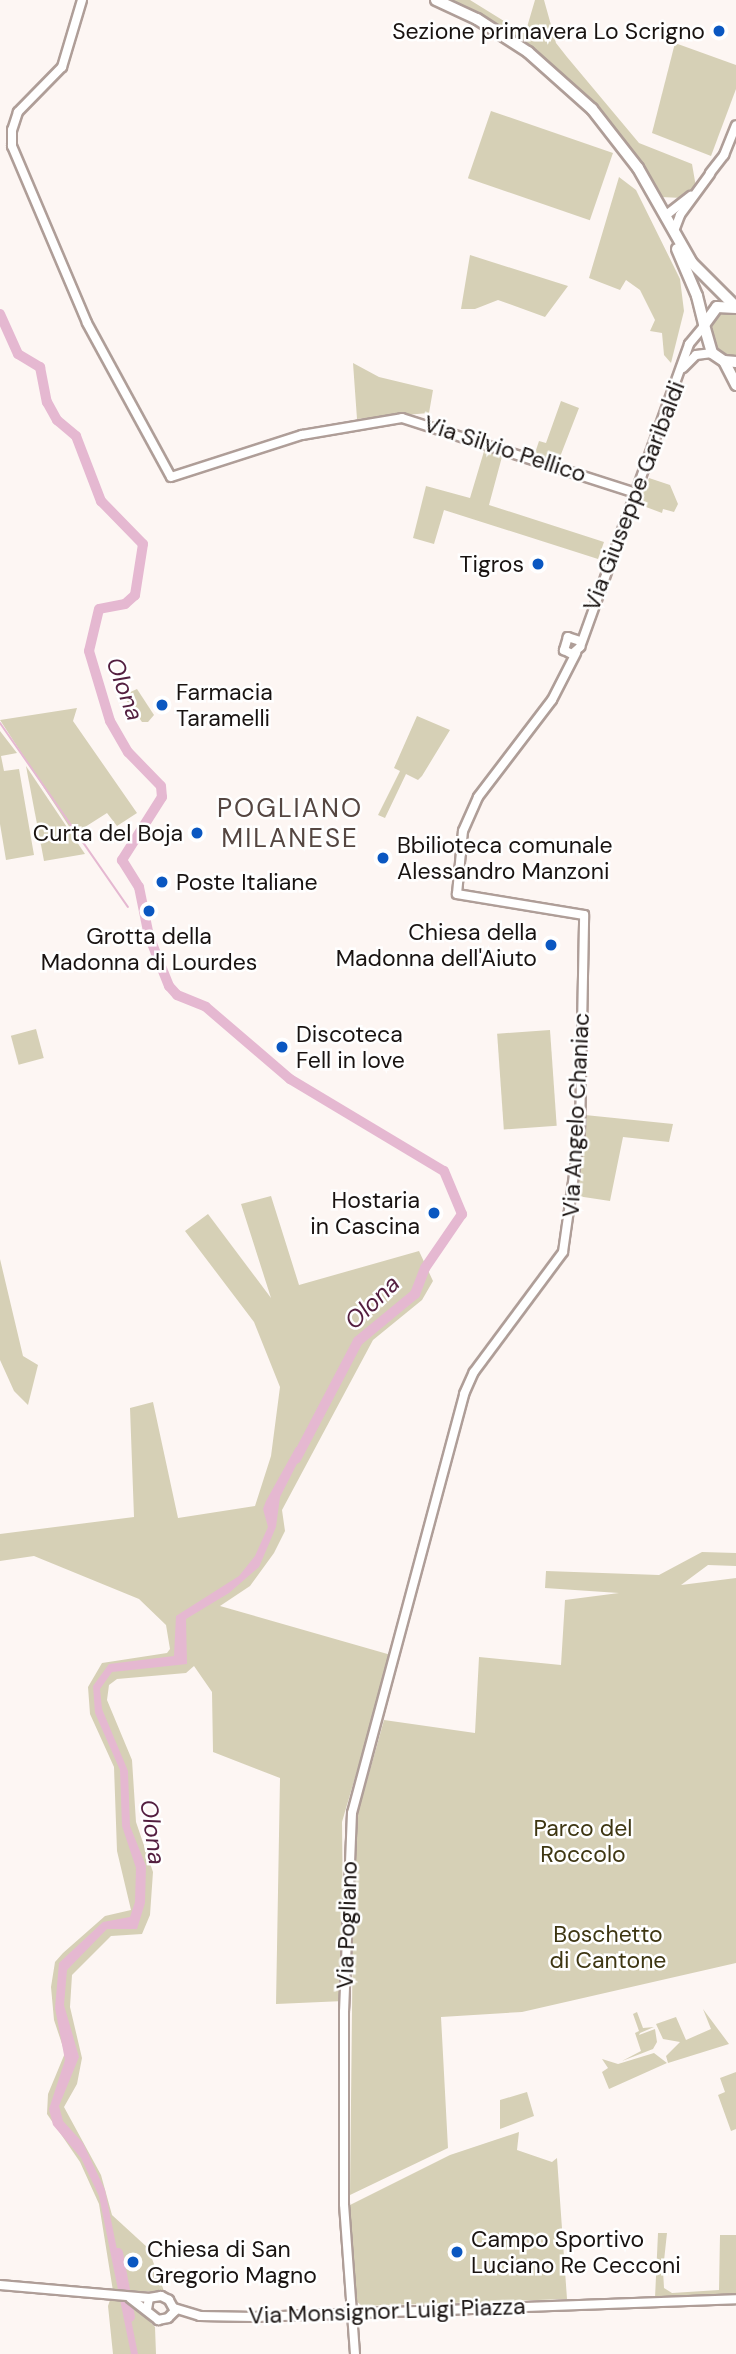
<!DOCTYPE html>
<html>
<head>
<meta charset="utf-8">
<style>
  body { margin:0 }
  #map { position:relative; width:736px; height:2354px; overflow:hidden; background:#fdf6f3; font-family:"DM Sans",sans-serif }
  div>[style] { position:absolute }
  .green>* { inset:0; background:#d6d0b6; transform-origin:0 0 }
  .water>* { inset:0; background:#e5b8d1 }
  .stream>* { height:2px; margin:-1px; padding:0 1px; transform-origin:1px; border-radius:1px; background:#e5b8d1 }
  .river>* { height:10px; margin:-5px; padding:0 5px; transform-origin:5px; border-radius:5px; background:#e5b8d1 }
  .roads { filter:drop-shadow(2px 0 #af9e98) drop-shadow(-2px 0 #af9e98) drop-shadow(0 2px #af9e98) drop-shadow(0 -2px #af9e98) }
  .minor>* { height:8px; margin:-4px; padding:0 4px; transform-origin:4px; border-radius:4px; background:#fff }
  .major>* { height:10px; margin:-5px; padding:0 5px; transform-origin:5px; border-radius:5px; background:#fff }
  .dots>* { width:19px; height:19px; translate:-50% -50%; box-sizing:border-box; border:4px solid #fff; border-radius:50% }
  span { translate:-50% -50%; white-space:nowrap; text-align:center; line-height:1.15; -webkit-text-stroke:5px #fff; paint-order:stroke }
  .poi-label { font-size:23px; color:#191311 }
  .right { translate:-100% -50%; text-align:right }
  .left { translate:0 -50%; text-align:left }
  .street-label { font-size:23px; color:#191311 }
  .park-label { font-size:23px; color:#3e3612 }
  .water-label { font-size:24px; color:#531e3f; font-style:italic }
  .quarter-label { font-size:26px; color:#554641; letter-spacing:2px }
</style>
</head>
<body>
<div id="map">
  <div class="green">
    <div style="clip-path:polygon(448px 0,470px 0,525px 34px,535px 0,544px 0,556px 43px,567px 57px,639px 143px,692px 164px,696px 187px,682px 198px,661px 197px,622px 138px,563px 75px)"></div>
    <div style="clip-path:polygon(675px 43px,736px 65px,736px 89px,711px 156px,652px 133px)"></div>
    <div style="left:491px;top:111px;width:129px;height:71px;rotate:19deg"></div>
    <div style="clip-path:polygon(619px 177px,636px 190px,680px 279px,684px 311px,671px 363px,664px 355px,662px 333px,650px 331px,655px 320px,640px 290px,626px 280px,620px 290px,589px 278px)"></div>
    <div style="clip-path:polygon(470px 255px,568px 286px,545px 317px,498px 300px,475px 309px,461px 309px)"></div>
    <div style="clip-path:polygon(717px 312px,736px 312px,736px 359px,717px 352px,708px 329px)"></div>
    <div style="clip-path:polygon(353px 363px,379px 377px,433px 390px,429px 413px,357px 419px)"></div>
    <div style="clip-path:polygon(561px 401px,579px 408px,558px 462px,535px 453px,539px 441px,546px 443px)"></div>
    <div style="clip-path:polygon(485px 448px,503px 453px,489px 505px,604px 542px,598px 559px,444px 510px,434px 544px,413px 538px,426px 486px,470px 498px)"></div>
    <div style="clip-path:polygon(649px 478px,670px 485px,678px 504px,674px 512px,663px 509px,662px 513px,638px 504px)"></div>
    <div style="clip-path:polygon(137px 689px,154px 715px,148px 722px,142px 722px,126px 700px,126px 694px)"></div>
    <div style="clip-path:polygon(77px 708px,73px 721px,137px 813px,117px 826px,107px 813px,74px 834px,0 720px)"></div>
    <div style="clip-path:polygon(417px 716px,450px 730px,422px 776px,418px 780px,406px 774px,385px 818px,378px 815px,400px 771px,394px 768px)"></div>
    <div style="clip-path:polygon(0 731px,17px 753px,1px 756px,4px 771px,19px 769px,34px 855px,6px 860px,0 824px)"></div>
    <div style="clip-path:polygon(26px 766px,85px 854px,44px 861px)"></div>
    <div style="left:36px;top:1029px;width:30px;height:26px;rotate:75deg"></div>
    <div style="left:550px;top:1030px;width:96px;height:53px;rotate:86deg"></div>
    <div style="clip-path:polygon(585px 1115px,673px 1124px,669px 1142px,623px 1137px,610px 1201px,577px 1196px)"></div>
    <div style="clip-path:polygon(271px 1196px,299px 1285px,419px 1251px,433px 1281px,422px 1300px,373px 1340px,282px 1510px,285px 1531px,274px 1553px,250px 1586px,220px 1606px,391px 1655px,342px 1822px,344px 2001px,276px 2004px,280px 1778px,213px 1752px,212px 1692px,194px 1666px,186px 1673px,117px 1679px,109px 1685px,107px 1700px,132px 1760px,136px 1822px,153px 1872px,150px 1915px,142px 1934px,111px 1936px,72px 1975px,70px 2007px,82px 2058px,77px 2084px,64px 2107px,101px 2175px,112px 2215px,148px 2248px,164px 2291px,128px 2292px,133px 2304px,155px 2327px,156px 2354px,113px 2354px,108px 2306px,113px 2291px,99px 2204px,80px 2162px,47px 2114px,48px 2094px,65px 2053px,54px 2020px,51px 1987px,55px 1962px,63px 1953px,105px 1916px,131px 1910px,117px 1851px,114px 1767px,90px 1714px,88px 1687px,102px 1663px,167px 1653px,170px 1649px,166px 1625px,139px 1599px,34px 1556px,0 1561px,0 1534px,134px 1517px,130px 1408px,153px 1402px,178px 1518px,255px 1506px,271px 1456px,280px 1387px,254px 1322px,185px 1231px,208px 1214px,271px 1298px,241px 1204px)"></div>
    <div style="clip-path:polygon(0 1259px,23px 1356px,38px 1365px,28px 1405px,14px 1391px,0 1360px)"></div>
    <div style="clip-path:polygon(702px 1552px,736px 1553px,736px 1566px,708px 1565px,681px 1585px,736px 1578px,736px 1963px,522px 2012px,441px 2017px,448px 2148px,350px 2195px,354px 1827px,384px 1720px,475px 1733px,479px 1657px,561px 1665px,565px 1600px,619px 1593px,545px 1588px,546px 1571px,659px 1575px)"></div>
    <div style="clip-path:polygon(703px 2009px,729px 2044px,668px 2063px,666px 2056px,680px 2042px,663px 2039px,656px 2024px,676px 2017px,686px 2040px,711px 2029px)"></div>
    <div style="clip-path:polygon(637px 2012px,643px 2028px,654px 2027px,640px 2033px,639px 2035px,655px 2029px,657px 2042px,653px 2049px,622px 2061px,641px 2051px,635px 2033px,639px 2031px,633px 2014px)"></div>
    <div style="clip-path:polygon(654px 2053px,667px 2063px,609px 2089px,602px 2072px,608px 2068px,602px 2059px,618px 2064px)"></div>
    <div style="clip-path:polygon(736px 2072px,736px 2129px,731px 2131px,718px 2095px,725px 2092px,720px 2078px)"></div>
    <div style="clip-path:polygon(527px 2092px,534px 2116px,500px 2129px,500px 2100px)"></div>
    <div style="clip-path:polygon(519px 2132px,517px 2150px,552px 2162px,557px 2158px,567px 2299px,362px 2306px,355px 2300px,348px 2206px,450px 2155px)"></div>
    <div style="clip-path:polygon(658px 2233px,667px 2233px,663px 2270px,664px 2288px,672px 2293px,719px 2290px,720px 2235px,736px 2235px,736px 2294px,655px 2298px)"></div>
  </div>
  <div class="water">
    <div style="clip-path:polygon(296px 1447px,305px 1448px,280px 1497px,276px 1527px,259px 1567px,229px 1593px,186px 1619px,187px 1664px,112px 1672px,100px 1689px,102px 1709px,128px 1771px,130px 1826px,146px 1866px,145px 1903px,137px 1929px,107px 1929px,67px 1970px,64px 2005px,79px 2057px,59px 2106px,63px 2121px,83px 2143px,105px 2190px,138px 2354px,131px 2354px,99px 2196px,81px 2158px,53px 2125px,49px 2109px,65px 2060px,55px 2008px,59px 1963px,103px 1922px,130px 1917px,135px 1902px,136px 1868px,122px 1826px,120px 1770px,95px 1713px,93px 1686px,109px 1664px,174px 1656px,176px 1616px,239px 1576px,255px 1556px,268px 1527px,263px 1509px,266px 1501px)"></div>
  </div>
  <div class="stream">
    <div style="left:0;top:723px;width:224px;rotate:55.2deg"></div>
  </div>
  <div class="river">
    <div style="left:0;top:314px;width:44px;rotate:65.8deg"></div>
    <div style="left:18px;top:354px;width:26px;rotate:31deg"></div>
    <div style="left:40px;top:367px;width:36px;rotate:79deg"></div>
    <div style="left:47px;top:402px;width:21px;rotate:61deg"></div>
    <div style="left:57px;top:420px;width:25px;rotate:40deg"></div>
    <div style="left:76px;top:436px;width:70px;rotate:69deg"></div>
    <div style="left:101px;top:501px;width:60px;rotate:45.7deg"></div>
    <div style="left:143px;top:544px;width:52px;rotate:98.9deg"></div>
    <div style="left:135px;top:595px;width:13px;rotate:138deg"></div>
    <div style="left:125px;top:604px;width:26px;rotate:169deg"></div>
    <div style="left:99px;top:609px;width:43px;rotate:103.4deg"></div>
    <div style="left:89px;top:651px;width:73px;rotate:73.3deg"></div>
    <div style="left:110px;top:721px;width:36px;rotate:60deg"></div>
    <div style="left:128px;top:752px;width:47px;rotate:45.9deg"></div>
    <div style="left:161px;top:786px;width:11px;rotate:85deg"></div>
    <div style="left:162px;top:797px;width:75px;rotate:122.4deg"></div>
    <div style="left:122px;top:860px;width:32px;rotate:58deg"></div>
    <div style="left:139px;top:887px;width:50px;rotate:78.5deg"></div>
    <div style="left:149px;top:936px;width:54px;rotate:68.2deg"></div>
    <div style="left:169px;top:986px;width:12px;rotate:48deg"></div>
    <div style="left:177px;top:995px;width:31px;rotate:22deg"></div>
    <div style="left:206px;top:1007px;width:111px;rotate:40.6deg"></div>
    <div style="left:290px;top:1079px;width:179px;rotate:30.9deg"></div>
    <div style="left:444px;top:1171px;width:47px;rotate:67.3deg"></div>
    <div style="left:462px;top:1214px;width:65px;rotate:124.4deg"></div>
    <div style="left:425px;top:1268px;width:28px;rotate:111deg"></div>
    <div style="left:415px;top:1294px;width:74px;rotate:140.5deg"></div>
    <div style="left:358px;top:1341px;width:133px;rotate:117.7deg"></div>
    <div style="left:118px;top:2253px;width:65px;rotate:79.4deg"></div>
  </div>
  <div class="roads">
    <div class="minor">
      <div style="left:82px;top:0;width:70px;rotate:106.6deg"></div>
      <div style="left:62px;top:67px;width:63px;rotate:134.4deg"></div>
      <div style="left:18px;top:112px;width:19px;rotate:108deg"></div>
      <div style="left:12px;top:130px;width:16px;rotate:90deg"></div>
      <div style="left:12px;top:146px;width:192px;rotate:67deg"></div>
      <div style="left:87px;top:323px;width:175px;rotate:61.4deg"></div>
      <div style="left:171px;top:477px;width:138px;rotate:-17.8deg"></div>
      <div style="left:302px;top:435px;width:101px;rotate:-9.6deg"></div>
      <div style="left:402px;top:418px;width:245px;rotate:17.8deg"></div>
      <div style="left:710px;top:173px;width:23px;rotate:-52deg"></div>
      <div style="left:724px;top:155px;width:32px;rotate:-68deg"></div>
      <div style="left:665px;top:216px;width:33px;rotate:-38deg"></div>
      <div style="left:674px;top:231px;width:17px;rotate:-69deg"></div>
      <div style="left:680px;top:215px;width:51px;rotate:-53.8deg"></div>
      <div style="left:683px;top:368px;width:18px;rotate:-45deg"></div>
      <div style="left:696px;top:355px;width:16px;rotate:-7deg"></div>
      <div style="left:580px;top:641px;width:13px;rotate:-162deg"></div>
      <div style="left:568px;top:637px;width:14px;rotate:107deg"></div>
      <div style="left:564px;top:650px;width:9px;rotate:27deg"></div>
      <div style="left:572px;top:654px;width:11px;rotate:-41deg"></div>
      <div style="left:580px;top:647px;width:322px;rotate:-70.2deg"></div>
      <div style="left:689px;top:344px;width:23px;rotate:-50deg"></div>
      <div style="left:0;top:2285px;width:150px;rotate:5deg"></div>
      <div style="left:130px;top:2298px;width:36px;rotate:38deg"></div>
      <div style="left:158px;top:2320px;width:10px;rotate:-11deg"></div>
      <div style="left:168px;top:2318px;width:10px;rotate:-45deg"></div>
      <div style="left:175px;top:2311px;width:13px;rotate:-119deg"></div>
      <div style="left:169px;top:2300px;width:9px;rotate:-153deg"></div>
      <div style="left:161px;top:2296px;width:12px;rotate:171deg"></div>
      <div style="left:149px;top:2298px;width:11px;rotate:100deg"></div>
      <div style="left:174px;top:2308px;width:27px;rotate:17deg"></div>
      <div style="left:200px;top:2316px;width:54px;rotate:1.1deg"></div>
      <div style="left:254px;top:2317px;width:482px;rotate:-2.1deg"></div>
      <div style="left:355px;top:2354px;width:150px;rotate:-94.2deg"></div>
      <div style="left:344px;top:2204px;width:192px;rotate:-90deg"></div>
      <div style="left:344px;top:2012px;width:199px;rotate:-87.7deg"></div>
      <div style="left:352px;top:1813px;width:434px;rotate:-75deg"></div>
      <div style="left:464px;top:1394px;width:24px;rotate:-66deg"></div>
      <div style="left:474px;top:1372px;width:149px;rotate:-53.4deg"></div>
      <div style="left:563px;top:1252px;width:121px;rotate:-81.9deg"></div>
      <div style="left:580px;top:1132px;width:217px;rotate:-88.9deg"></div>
      <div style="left:584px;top:915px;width:129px;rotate:-170.6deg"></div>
      <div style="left:457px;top:894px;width:63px;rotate:-84.6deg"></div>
      <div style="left:463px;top:831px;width:37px;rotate:-66deg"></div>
      <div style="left:478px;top:797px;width:122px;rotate:-52.7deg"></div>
      <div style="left:552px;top:700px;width:53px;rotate:-62.9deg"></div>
    </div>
    <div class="major">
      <div style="left:436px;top:0;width:45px;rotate:24.9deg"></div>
      <div style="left:477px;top:19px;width:61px;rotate:32.9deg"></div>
      <div style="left:528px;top:52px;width:86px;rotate:41.7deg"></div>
      <div style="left:592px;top:109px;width:75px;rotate:52.1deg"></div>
      <div style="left:638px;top:168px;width:109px;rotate:60.4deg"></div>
      <div style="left:692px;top:263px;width:62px;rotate:45deg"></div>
      <div style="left:677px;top:249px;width:51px;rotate:66.9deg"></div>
      <div style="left:697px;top:296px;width:30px;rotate:76deg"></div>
      <div style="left:736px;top:308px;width:19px;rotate:-177deg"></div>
      <div style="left:717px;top:307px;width:22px;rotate:126deg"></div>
      <div style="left:704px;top:325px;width:29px;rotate:74deg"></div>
      <div style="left:712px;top:353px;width:14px;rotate:34deg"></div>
      <div style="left:724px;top:361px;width:12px;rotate:5deg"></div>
      <div style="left:724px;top:361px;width:27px;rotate:63deg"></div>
    </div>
  </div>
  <div class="dots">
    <div style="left:719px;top:31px;background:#0a57c1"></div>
    <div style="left:538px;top:564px;background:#0a57c1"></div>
    <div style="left:162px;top:705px;background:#0a57c1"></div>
    <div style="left:197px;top:833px;background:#0a57c1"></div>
    <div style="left:383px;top:858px;background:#0a57c1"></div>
    <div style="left:162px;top:882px;background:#0a57c1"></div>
    <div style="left:149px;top:911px;background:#0a57c1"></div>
    <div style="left:551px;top:945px;background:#0a57c1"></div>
    <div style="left:282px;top:1047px;background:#0a57c1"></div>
    <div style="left:434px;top:1213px;background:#0a57c1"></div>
    <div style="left:457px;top:2252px;background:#0a57c1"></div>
    <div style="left:133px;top:2262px;background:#0a57c1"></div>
  </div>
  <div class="poi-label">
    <span class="right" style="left:705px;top:31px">Sezione primavera Lo Scrigno</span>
    <span class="right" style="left:524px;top:564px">Tigros</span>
    <span class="left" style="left:176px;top:705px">Farmacia<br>Taramelli</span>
    <span class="right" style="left:183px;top:833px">Curta del Boja</span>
    <span class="left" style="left:397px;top:858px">Bbilioteca comunale<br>Alessandro Manzoni</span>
    <span class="left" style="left:176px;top:882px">Poste Italiane</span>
    <span class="right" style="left:537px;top:945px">Chiesa della<br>Madonna dell'Aiuto</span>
    <span style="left:149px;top:949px">Grotta della<br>Madonna di Lourdes</span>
    <span class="left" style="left:296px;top:1047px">Discoteca<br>Fell in love</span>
    <span class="right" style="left:420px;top:1213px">Hostaria<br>in Cascina</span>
    <span class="left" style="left:471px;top:2252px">Campo Sportivo<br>Luciano Re Cecconi</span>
    <span class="left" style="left:147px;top:2262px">Chiesa di San<br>Gregorio Magno</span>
  </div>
  <div class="street-label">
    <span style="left:505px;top:449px;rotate:18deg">Via Silvio Pellico</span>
    <span style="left:634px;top:496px;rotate:-69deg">Via Giuseppe Garibaldi</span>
    <span style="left:576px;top:1115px;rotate:-87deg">Via Angelo Chaniac</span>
    <span style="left:347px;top:1925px;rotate:-88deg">Via Pogliano</span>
    <span style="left:387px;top:2311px;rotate:-2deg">Via Monsignor Luigi Piazza</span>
  </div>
  <div class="park-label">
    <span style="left:583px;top:1841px">Parco del<br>Roccolo</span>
    <span style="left:608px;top:1947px">Boschetto<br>di Cantone</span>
  </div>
  <div class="water-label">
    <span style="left:125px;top:689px;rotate:70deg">Olona</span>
    <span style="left:372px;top:1302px;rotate:-44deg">Olona</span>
    <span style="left:153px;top:1832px;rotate:82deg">Olona</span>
  </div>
  <div class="quarter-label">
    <span style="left:290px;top:824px">POGLIANO<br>MILANESE</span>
  </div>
</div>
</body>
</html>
